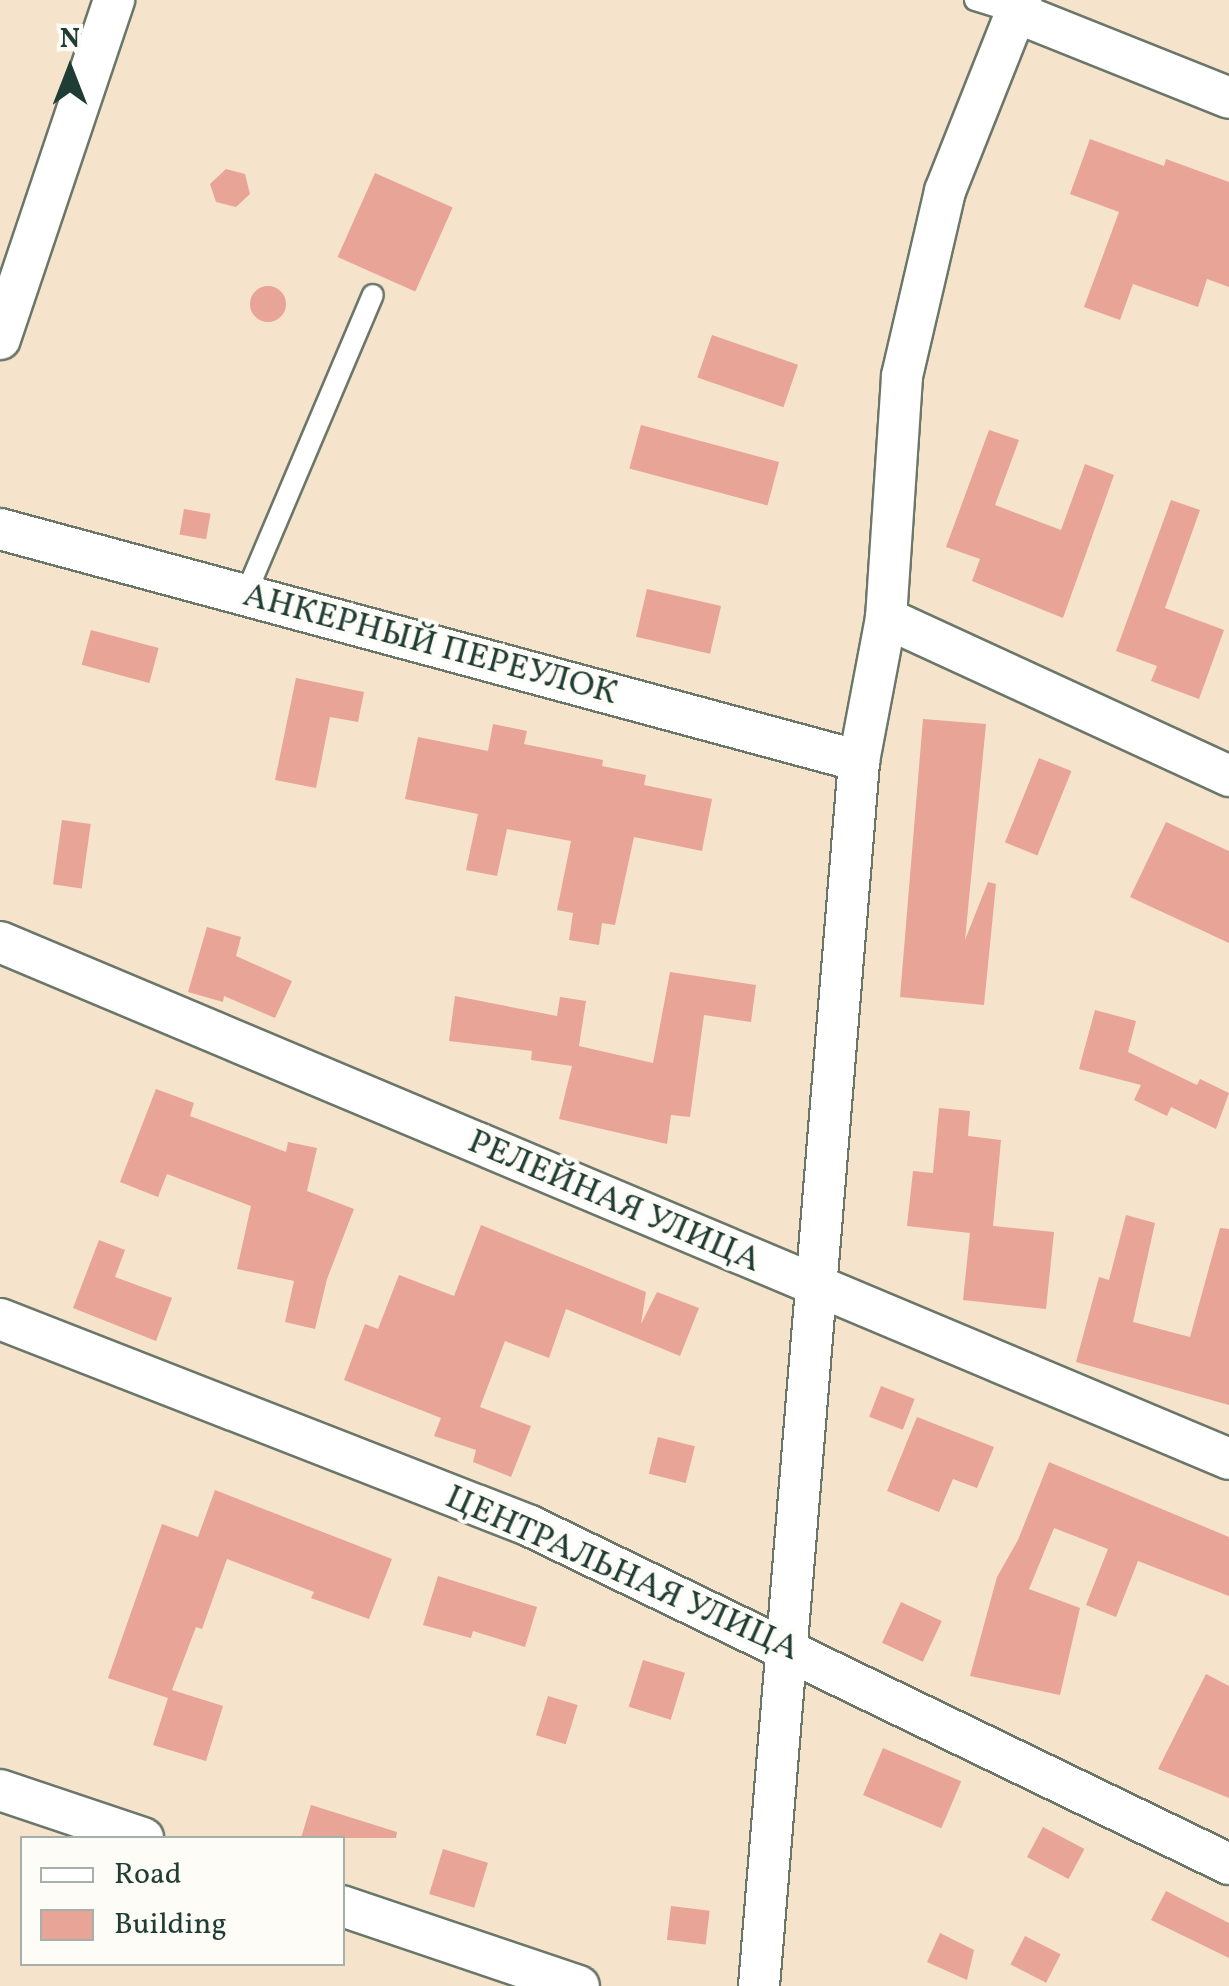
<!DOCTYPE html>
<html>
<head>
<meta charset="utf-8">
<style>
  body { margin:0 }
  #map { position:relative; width:1229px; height:1986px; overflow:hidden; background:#f6e3cb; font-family:Vollkorn,serif }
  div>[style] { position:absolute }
  .building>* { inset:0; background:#e8a496; transform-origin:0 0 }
  .round { border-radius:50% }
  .roads { filter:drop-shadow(2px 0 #6a7769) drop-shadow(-2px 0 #6a7769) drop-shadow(0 2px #6a7769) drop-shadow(0 -2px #6a7769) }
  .service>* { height:20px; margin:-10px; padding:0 10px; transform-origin:10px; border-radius:10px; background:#fff }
  .minor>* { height:40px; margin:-20px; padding:0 20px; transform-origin:20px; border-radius:20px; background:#fff }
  span { translate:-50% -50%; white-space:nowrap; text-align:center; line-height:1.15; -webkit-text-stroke:8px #fdfcf7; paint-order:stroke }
  .street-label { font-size:35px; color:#1f3d34 }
  .legend { position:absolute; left:20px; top:1836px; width:325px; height:130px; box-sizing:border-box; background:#fdfcf7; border:2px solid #a4b0a9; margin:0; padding:12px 18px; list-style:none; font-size:30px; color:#1f3d34 }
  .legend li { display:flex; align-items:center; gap:20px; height:50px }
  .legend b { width:50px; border:2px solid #a4b0a9 }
  .north { position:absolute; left:20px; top:20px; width:100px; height:100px; -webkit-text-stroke:8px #fdfcf7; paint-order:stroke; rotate:0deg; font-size:28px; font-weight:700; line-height:40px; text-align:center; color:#1f3d34 }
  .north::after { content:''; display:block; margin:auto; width:35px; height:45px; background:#1f3d34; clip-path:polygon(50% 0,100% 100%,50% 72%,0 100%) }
</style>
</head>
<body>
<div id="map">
  <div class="building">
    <div style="clip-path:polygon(1090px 139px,1164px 166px,1166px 159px,1229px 182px,1229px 287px,1207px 279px,1198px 307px,1133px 284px,1120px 320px,1084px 307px,1119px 212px,1070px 194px)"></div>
    <div style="clip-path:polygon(226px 169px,245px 174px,250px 194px,236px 207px,216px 202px,210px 184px)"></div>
    <div style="left:375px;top:173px;width:85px;height:92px;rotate:24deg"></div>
    <div class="round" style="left:250px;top:286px;width:36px;height:36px"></div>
    <div style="left:712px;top:335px;width:91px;height:45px;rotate:19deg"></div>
    <div style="left:641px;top:425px;width:143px;height:45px;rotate:15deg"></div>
    <div style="clip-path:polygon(989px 430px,1019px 440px,995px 505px,1061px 530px,1085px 464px,1114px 475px,1063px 618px,972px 581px,980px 559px,946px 547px)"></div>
    <div style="clip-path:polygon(1171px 500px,1200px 510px,1165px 608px,1224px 630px,1199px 699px,1151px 681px,1157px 666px,1116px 651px)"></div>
    <div style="left:184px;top:509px;width:27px;height:26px;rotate:10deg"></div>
    <div style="left:647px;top:589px;width:76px;height:49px;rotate:13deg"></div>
    <div style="left:91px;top:630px;width:70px;height:36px;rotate:15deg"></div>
    <div style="clip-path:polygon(296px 678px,364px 692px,358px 722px,330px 717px,316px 788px,275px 780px)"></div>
    <div style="clip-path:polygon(923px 719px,986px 724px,965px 940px,988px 882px,996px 884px,984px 1005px,900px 997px)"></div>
    <div style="clip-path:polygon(493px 724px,527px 731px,524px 744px,603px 760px,602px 766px,646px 775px,644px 785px,712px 799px,702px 851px,634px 837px,615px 925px,602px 923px,599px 945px,569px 940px,573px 913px,557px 910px,571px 841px,507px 829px,497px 876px,466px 870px,478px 814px,405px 799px,418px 737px,488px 751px)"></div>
    <div style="left:1039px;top:758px;width:35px;height:91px;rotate:22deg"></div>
    <div style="left:62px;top:820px;width:29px;height:65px;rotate:8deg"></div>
    <div style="clip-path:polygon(1166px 822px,1229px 851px,1229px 943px,1130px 897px)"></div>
    <div style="clip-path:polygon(207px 927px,241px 937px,236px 956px,292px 981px,275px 1018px,224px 996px,223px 1002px,188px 992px)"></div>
    <div style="clip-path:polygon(670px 972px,756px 985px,751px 1022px,704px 1015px,690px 1117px,671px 1115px,667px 1144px,559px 1119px,572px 1066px,531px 1060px,532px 1051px,449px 1041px,455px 996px,557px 1016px,560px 997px,586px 1001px,579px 1046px,653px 1063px)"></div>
    <div style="clip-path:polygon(1095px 1010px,1136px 1021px,1128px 1052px,1197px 1085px,1200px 1079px,1229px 1093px,1216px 1129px,1171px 1107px,1167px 1116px,1134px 1100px,1141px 1085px,1079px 1069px)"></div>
    <div style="clip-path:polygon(156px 1089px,194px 1103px,190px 1116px,286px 1152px,288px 1142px,317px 1148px,307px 1191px,354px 1209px,327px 1279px,315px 1329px,285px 1322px,294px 1281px,237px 1269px,251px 1206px,167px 1174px,158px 1197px,120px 1182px)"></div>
    <div style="clip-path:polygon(939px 1108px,970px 1111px,968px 1136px,1001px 1140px,993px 1226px,1054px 1232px,1046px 1309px,963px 1300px,970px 1233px,907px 1226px,913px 1171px,933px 1173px)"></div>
    <div style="clip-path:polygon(1126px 1215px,1155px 1223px,1133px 1322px,1190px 1337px,1220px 1228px,1229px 1229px,1229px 1405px,1076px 1362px,1099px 1277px,1109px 1280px)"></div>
    <div style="clip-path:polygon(481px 1225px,646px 1292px,641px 1324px,657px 1292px,699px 1308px,680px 1356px,566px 1309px,549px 1358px,505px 1341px,480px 1407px,531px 1426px,511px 1477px,473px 1462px,476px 1450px,434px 1436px,441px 1418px,344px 1380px,365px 1324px,378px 1329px,399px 1275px,454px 1296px)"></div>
    <div style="clip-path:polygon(99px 1240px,125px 1250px,115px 1277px,172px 1298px,156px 1341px,73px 1308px)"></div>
    <div style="left:881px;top:1386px;width:36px;height:33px;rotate:21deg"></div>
    <div style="clip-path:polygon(917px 1417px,994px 1447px,977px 1488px,953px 1479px,939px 1512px,887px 1491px)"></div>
    <div style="left:658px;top:1437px;width:38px;height:38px;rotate:14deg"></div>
    <div style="clip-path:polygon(1049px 1462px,1229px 1537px,1229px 1596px,1138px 1561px,1116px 1617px,1086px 1605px,1108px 1549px,1054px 1528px,1029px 1589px,1080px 1608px,1060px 1695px,970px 1676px,997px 1577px,1018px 1540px)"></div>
    <div style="clip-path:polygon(215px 1490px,392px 1559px,369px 1619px,311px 1598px,314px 1592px,227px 1559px,202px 1629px,196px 1627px,172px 1690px,223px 1706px,206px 1761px,153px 1745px,168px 1698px,108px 1678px,162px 1524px,198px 1537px)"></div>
    <div style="clip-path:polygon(438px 1576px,537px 1607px,525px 1647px,473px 1631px,471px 1638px,423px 1625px)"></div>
    <div style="left:901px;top:1602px;width:45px;height:45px;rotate:25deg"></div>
    <div style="left:643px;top:1660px;width:44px;height:49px;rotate:17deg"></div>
    <div style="clip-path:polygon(1206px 1674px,1229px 1686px,1229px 1798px,1158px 1769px)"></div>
    <div style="left:548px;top:1696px;width:31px;height:41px;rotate:17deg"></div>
    <div style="left:883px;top:1748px;width:85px;height:51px;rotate:23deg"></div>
    <div style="clip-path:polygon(311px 1805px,397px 1832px,396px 1838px,301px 1838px)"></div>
    <div style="left:1043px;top:1827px;width:47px;height:34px;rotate:28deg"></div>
    <div style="left:443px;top:1849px;width:47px;height:47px;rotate:17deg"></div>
    <div style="clip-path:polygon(1166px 1891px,1229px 1923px,1229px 1958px,1151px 1920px)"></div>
    <div style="left:671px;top:1906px;width:39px;height:34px;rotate:7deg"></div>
    <div style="clip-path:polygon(940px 1933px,974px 1950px,967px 1980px,927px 1962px)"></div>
    <div style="left:1025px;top:1936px;width:40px;height:32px;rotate:27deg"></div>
  </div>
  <div class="roads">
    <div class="service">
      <div style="left:975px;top:0;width:44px;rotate:17.2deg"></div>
      <div style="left:245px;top:596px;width:327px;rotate:-67deg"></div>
    </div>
    <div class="minor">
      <div style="left:1017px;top:13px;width:228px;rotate:21.8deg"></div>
      <div style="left:0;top:339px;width:358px;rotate:-71.4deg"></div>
      <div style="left:0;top:529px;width:890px;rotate:15.11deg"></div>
      <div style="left:886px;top:618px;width:378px;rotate:24.7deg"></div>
      <div style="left:0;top:942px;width:1333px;rotate:22.81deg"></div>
      <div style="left:0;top:1319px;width:569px;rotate:21.33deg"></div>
      <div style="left:530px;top:1526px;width:776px;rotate:25.81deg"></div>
      <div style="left:0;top:1790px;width:151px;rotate:18.6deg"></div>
      <div style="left:342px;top:1906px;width:250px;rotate:18.7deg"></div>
      <div style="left:759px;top:1986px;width:1229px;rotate:-85.33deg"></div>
      <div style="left:859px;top:761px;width:146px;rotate:-79.3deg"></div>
      <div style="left:886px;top:618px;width:243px;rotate:-86.2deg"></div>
      <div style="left:902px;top:376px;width:190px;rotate:-76.9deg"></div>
      <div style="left:945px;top:191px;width:206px;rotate:-68.3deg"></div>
    </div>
  </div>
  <div class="street-label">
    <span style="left:430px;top:645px;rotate:15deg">АНКЕРНЫЙ ПЕРЕУЛОК</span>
    <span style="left:614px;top:1202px;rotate:23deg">РЕЛЕЙНАЯ УЛИЦА</span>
    <span style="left:622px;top:1574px;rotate:24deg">ЦЕНТРАЛЬНАЯ УЛИЦА</span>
  </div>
  <ul class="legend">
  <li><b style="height:12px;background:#fff"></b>Road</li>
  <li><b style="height:28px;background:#e8a496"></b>Building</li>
  </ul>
  <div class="north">N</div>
</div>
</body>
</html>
